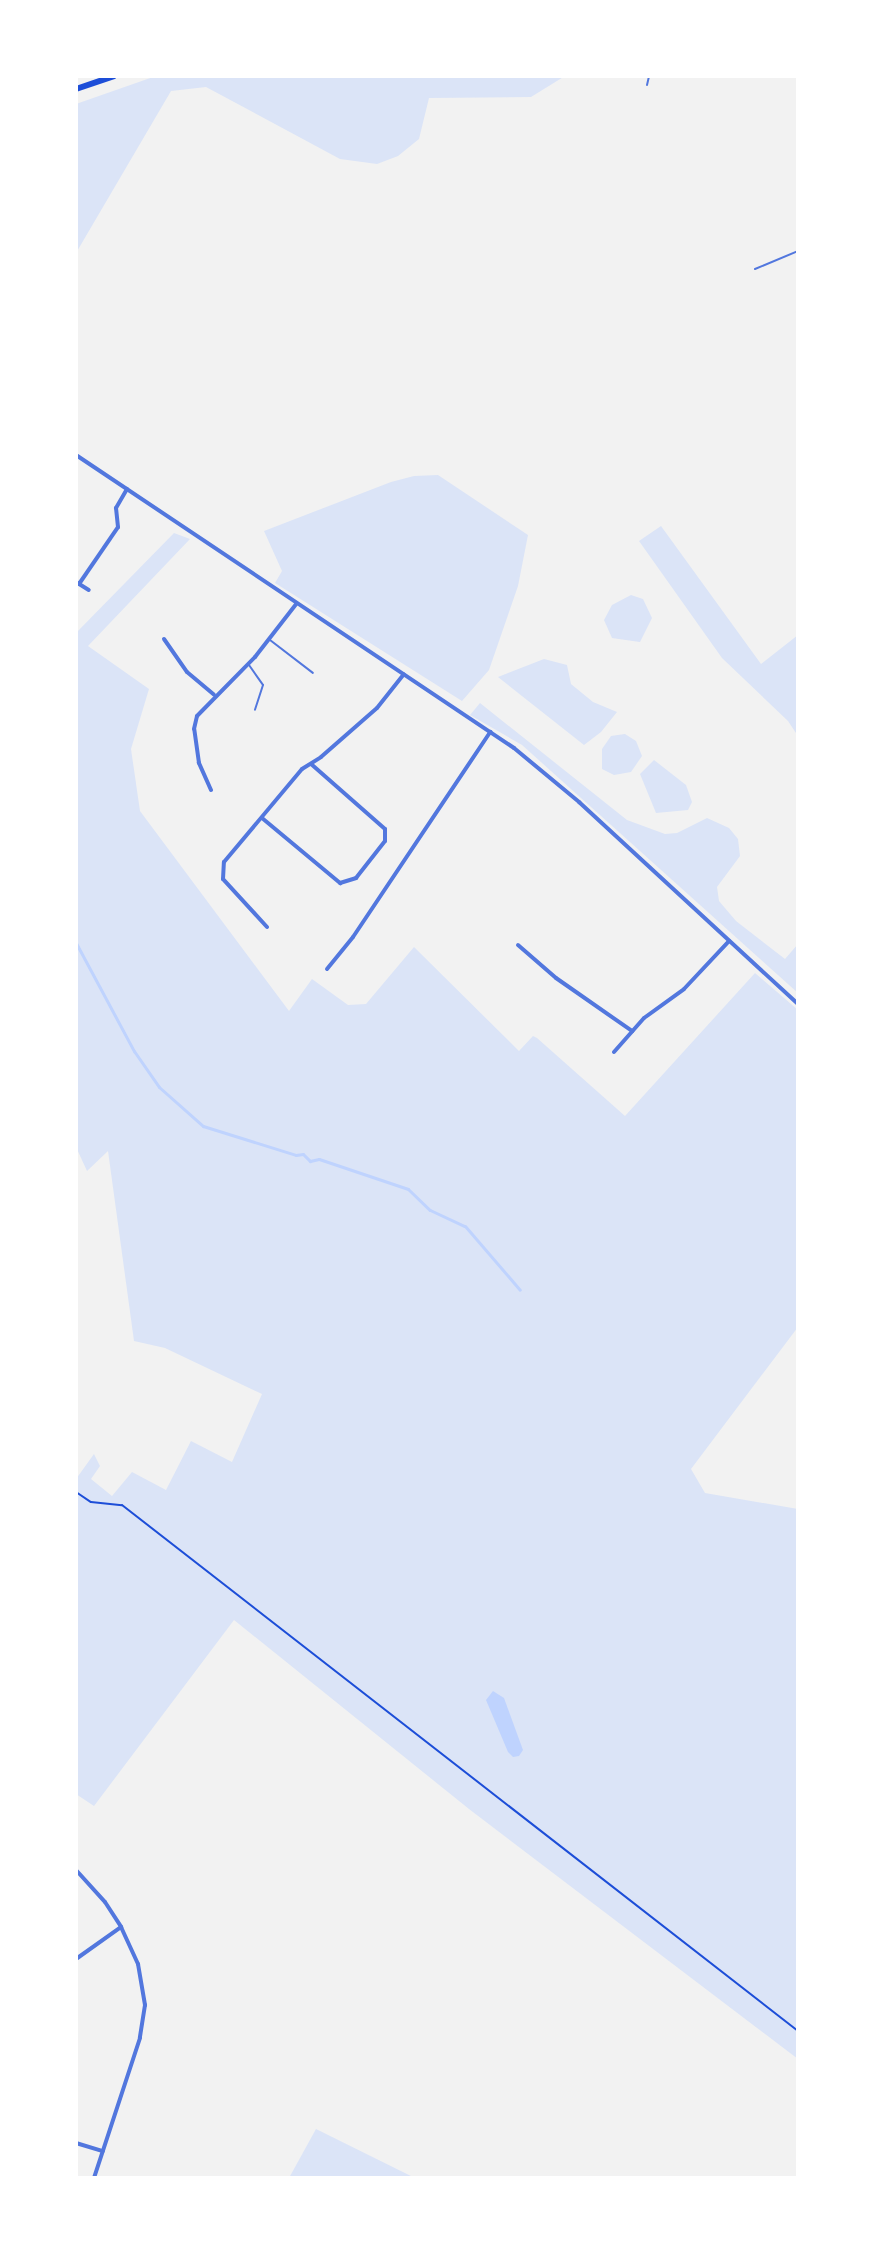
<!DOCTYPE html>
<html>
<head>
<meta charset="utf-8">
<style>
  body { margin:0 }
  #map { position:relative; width:874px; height:2254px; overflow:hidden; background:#f2f2f2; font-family:Karla,sans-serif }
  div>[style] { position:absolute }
  .green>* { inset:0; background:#dbe4f7 }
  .water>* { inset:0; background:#bfd3fe }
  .stream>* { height:3px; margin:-1.5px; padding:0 1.5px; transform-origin:1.5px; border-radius:1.5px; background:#bfd3fe }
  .path>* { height:2px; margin:-1px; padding:0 1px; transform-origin:1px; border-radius:1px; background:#1d4ed8 }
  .service>* { height:2px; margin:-1px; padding:0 1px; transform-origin:1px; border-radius:1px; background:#5277de }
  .minor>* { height:4px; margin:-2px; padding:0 2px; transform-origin:2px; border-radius:2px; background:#5277de }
  .trunk>* { height:6px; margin:-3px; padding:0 3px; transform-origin:3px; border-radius:3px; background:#1d4ed8 }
  span { translate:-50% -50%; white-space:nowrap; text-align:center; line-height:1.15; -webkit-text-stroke:8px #fff; paint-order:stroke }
  .frame { position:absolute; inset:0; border:78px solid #fff; pointer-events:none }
</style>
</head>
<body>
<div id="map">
  <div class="green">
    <div style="clip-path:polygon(156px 76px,565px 76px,531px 97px,429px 98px,419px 139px,398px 156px,377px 164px,340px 159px,206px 87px,171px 91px,76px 253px,76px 104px)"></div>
    <div style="clip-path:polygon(438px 475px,528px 535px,518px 586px,489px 670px,462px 701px,275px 583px,282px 571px,264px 531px,391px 482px,414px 476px)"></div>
    <div style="clip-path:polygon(661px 526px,761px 664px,798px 635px,798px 736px,788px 721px,722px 658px,639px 541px)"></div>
    <div style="clip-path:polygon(174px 533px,190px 539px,88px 646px,149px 689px,131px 749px,140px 811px,289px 1011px,312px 979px,348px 1005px,366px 1004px,414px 947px,519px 1051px,533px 1036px,537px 1038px,625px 1116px,755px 973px,798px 1010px,798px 1327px,691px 1469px,705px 1493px,798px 1509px,798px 2059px,469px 1809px,234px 1620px,94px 1806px,76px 1794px,76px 1479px,94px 1454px,100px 1466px,91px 1479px,112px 1496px,132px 1472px,166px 1490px,191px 1441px,232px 1462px,262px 1394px,165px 1348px,134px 1341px,108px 1151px,87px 1171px,76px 1147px,76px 633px)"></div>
    <div style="clip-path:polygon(631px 595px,643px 599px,652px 618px,640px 642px,612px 638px,604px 620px,612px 605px)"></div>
    <div style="clip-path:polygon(544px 659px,567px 665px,571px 684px,593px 702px,617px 712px,601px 732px,584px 745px,498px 677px)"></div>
    <div style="clip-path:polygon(480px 703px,627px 820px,665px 834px,677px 833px,707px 818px,729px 828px,738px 839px,740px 856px,717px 887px,719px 901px,736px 921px,785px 959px,798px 944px,798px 993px,522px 745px,470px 715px)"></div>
    <div style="clip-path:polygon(625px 734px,636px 741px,642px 756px,631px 772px,614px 775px,602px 769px,602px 749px,611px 736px)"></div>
    <div style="clip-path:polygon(654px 760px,686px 785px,692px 802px,688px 810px,656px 813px,640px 774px)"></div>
    <div style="clip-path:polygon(316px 2129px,415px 2178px,289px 2178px)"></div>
  </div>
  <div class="water">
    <div style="clip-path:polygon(493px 1691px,504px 1698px,523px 1750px,519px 1756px,513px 1757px,508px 1752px,486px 1700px)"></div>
  </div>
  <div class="stream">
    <div style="left:76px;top:943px;width:123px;rotate:61.8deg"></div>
    <div style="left:134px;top:1051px;width:44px;rotate:55.2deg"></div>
    <div style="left:159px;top:1087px;width:59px;rotate:41.6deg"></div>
    <div style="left:203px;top:1126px;width:97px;rotate:17.3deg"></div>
    <div style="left:296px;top:1155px;width:7px;rotate:-8deg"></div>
    <div style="left:303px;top:1154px;width:10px;rotate:45deg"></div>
    <div style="left:310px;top:1161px;width:9px;rotate:-13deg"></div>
    <div style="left:319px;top:1159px;width:94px;rotate:18.6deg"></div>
    <div style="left:408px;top:1189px;width:30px;rotate:44deg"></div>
    <div style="left:430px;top:1210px;width:38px;rotate:25deg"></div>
    <div style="left:465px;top:1226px;width:84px;rotate:49.3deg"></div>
  </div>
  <div class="path">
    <div style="left:76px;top:1492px;width:18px;rotate:34deg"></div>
    <div style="left:91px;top:1502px;width:31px;rotate:6deg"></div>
    <div style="left:122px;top:1505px;width:857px;rotate:37.89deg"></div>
  </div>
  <div class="service">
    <div style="left:647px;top:85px;width:9px;rotate:-77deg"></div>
    <div style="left:755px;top:269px;width:47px;rotate:-22.7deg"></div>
    <div style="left:270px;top:640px;width:54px;rotate:37.5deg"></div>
    <div style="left:249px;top:665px;width:24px;rotate:55deg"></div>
    <div style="left:263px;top:685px;width:26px;rotate:108deg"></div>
  </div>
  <div class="minor">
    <div style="left:76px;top:455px;width:527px;rotate:33.78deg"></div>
    <div style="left:514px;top:748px;width:85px;rotate:39.7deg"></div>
    <div style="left:579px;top:802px;width:298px;rotate:42.7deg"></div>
    <div style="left:76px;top:582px;width:15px;rotate:32deg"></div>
    <div style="left:79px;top:584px;width:69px;rotate:-55.6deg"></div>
    <div style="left:118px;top:527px;width:19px;rotate:-96deg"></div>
    <div style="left:116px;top:508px;width:22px;rotate:-60deg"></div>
    <div style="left:164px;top:639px;width:40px;rotate:55.1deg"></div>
    <div style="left:187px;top:672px;width:35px;rotate:40deg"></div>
    <div style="left:211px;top:790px;width:30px;rotate:-114deg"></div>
    <div style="left:199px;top:763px;width:34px;rotate:-98deg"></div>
    <div style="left:194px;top:729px;width:13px;rotate:-77deg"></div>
    <div style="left:197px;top:716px;width:83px;rotate:-45.5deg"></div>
    <div style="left:255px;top:657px;width:68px;rotate:-52.1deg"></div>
    <div style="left:262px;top:818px;width:102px;rotate:39.8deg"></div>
    <div style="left:340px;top:883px;width:17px;rotate:-17deg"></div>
    <div style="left:356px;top:878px;width:47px;rotate:-51.9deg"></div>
    <div style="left:385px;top:841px;width:12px;rotate:-90deg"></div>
    <div style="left:385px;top:829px;width:98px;rotate:-138.7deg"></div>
    <div style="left:267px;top:927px;width:65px;rotate:-132.5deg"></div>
    <div style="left:223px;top:879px;width:17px;rotate:-87deg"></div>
    <div style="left:224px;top:862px;width:121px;rotate:-50deg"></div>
    <div style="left:302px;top:769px;width:22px;rotate:-32deg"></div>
    <div style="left:321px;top:757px;width:74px;rotate:-41.2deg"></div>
    <div style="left:377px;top:708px;width:43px;rotate:-51.5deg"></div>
    <div style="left:518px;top:945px;width:50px;rotate:41deg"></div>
    <div style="left:556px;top:978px;width:93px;rotate:34.9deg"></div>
    <div style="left:327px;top:969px;width:41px;rotate:-50.9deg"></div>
    <div style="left:353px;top:937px;width:247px;rotate:-56.2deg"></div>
    <div style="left:614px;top:1052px;width:45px;rotate:-48.6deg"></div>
    <div style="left:644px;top:1018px;width:49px;rotate:-35.9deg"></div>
    <div style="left:684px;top:989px;width:66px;rotate:-46.8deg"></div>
    <div style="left:76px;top:1870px;width:43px;rotate:47.8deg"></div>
    <div style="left:105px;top:1902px;width:30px;rotate:57deg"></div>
    <div style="left:121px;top:1927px;width:41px;rotate:65.3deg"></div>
    <div style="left:138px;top:1964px;width:42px;rotate:80.3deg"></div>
    <div style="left:145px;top:2005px;width:33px;rotate:99deg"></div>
    <div style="left:140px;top:2038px;width:147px;rotate:108.2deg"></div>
    <div style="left:76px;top:1959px;width:55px;rotate:-35.4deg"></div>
    <div style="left:76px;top:2143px;width:28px;rotate:17deg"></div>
  </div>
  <div class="trunk">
    <div style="left:76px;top:89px;width:40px;rotate:-18.9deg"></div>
  </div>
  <div class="frame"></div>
</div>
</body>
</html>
